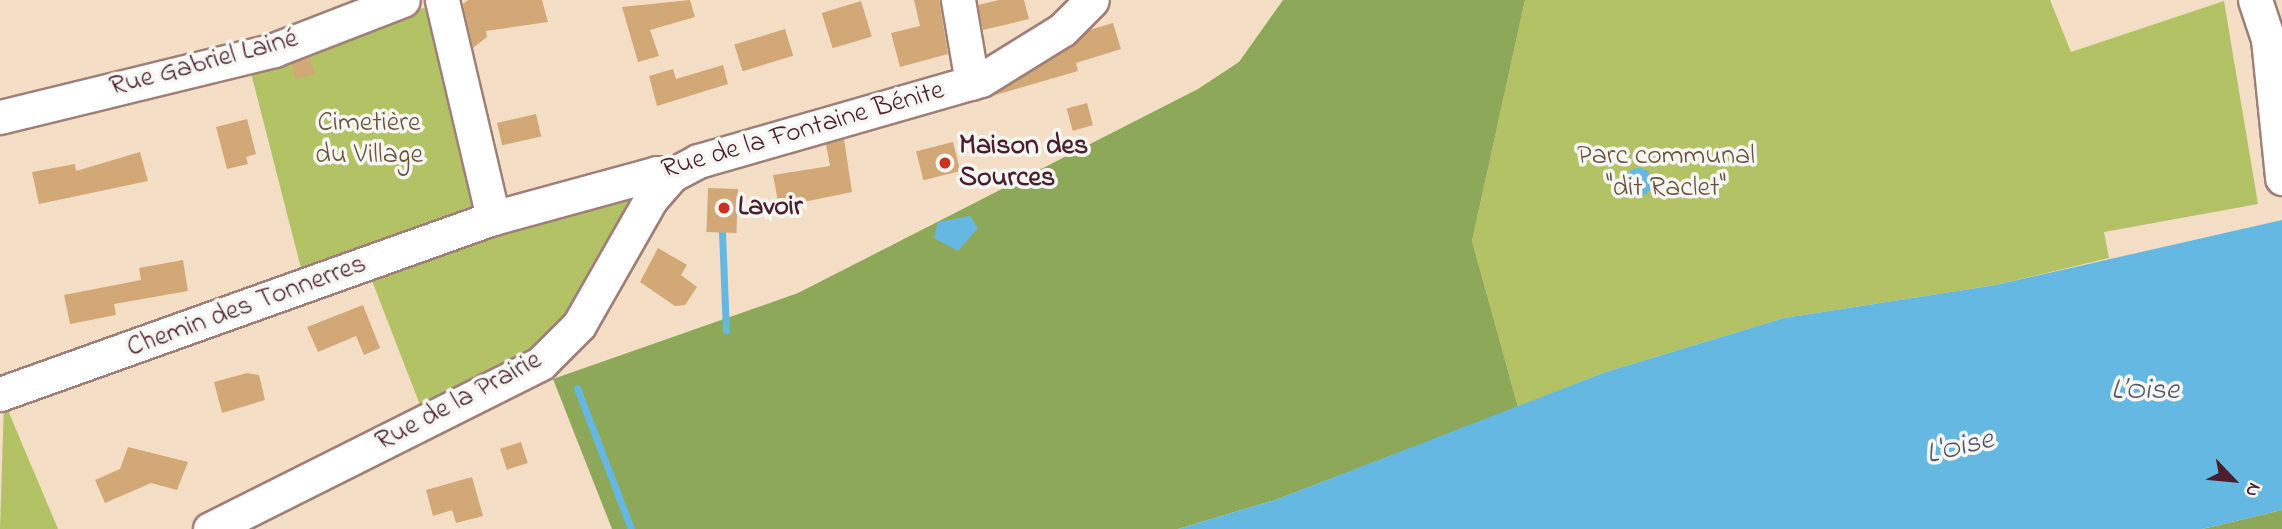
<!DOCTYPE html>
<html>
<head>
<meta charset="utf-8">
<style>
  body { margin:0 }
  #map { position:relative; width:2282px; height:529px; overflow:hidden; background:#f4dfc6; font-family:"Indie Flower",sans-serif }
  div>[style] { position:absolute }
  .green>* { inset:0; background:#b3c264 }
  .forest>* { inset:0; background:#8ea85a }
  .water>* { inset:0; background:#65b8e1 }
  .round { border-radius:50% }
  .stream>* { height:7px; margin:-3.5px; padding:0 3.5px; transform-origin:3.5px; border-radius:3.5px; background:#65b8e1 }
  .building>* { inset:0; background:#d2a877; transform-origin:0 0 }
  .roads { filter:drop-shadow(2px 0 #9f7f78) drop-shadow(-2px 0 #9f7f78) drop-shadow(0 2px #9f7f78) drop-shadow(0 -2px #9f7f78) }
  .minor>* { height:33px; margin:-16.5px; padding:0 16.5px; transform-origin:16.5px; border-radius:16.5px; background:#fff }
  .dots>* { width:19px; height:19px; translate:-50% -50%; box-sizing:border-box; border:4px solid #f6f6f2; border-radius:50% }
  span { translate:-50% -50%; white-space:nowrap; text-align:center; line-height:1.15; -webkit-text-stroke:7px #f6f6f2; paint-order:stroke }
  .street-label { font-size:28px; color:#4a1f2b }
  .park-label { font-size:28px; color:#6a503c }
  .poi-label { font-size:28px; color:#4a1f2b; font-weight:700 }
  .left { translate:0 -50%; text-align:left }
  .water-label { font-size:30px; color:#53556b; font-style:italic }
  .north { position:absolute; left:2198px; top:445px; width:70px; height:70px; -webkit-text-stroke:5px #f6f6f2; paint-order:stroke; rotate:116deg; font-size:19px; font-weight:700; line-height:28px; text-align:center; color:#4a1f2b }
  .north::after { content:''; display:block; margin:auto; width:24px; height:32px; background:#4a1f2b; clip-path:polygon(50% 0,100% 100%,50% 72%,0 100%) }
</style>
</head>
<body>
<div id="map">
  <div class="green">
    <div style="clip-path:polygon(1525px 0,2050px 0,2071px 52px,2224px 1px,2258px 204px,2104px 232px,2109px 258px,1996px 285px,1784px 318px,1606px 372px,1518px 407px,1472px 241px)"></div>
    <div style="clip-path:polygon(426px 7px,440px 8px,485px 212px,304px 280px,251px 73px)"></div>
    <div style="clip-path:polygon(628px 191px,636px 201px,562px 324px,540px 346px,420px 405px,369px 273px)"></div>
    <div style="clip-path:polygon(4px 401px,58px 529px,0 529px)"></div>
  </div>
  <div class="forest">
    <div style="clip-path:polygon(1283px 0,1525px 0,1472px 241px,1518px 407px,1278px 499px,1178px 529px,612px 529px,553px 379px,798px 293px,1198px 89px,1239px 62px)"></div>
    <div style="clip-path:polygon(2282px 510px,2282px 529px,2202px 529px)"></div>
  </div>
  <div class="water">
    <div class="round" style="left:1625px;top:168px;width:28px;height:28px"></div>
    <div style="clip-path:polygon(970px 216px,978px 228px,958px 251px,934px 238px,938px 222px)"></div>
    <div style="clip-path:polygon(2282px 220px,2282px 510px,2202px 529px,1178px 529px,1278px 499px,1606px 372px,1784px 318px,1996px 285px)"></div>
  </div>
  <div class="stream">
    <div style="left:722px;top:232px;width:98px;rotate:87.7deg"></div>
    <div style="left:577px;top:388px;width:151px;rotate:69deg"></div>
  </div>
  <div class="building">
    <div style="clip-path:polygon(468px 0,542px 0,548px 22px,486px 31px,487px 37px,473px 48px,463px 4px)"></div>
    <div style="clip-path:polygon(690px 0,695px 17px,650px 30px,659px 56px,638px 62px,622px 7px)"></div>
    <div style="clip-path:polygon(914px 0,939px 0,948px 54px,900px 67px,891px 33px,920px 26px)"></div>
    <div style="clip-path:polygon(999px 0,1024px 0,1029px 19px,983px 30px,978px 5px)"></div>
    <div style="left:861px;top:1px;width:37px;height:41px;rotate:73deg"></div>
    <div style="clip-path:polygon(1113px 23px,1121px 49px,1076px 63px,1078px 71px,992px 96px,1089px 30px)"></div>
    <div style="left:785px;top:29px;width:28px;height:53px;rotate:73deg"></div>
    <div style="clip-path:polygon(310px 57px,315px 74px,295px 79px,292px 64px)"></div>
    <div style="clip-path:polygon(723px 65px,728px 84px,657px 106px,649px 76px,673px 69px,676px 79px)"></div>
    <div style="left:1087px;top:103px;width:23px;height:21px;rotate:75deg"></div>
    <div style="left:536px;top:114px;width:23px;height:40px;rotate:77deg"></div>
    <div style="clip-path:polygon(247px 119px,256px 154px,246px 157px,248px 164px,227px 169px,216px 127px)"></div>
    <div style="clip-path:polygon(844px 139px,852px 192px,779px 207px,773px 175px,830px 166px,826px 144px)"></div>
    <div style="left:953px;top:142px;width:30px;height:38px;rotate:76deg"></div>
    <div style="clip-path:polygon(140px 152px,148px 181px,39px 204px,32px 172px,75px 164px,76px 171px)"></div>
    <div style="left:708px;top:188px;width:30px;height:44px;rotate:2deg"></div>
    <div style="clip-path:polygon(658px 248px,687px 265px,681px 275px,697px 287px,685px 305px,675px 306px,640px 282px)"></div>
    <div style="clip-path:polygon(183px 260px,188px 291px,114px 304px,116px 315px,70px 324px,64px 295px,141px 280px,139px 268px)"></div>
    <div style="clip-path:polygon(363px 305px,380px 348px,364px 355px,356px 336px,318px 352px,307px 327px)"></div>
    <div style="clip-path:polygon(247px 373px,259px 375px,265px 400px,222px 413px,214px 382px)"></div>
    <div style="left:521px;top:442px;width:22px;height:22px;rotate:72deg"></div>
    <div style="clip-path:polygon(128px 447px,188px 462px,177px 490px,151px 483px,105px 503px,95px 480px,120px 469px)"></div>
    <div style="clip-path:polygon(472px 477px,483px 516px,456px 523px,452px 510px,433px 516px,426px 490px)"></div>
  </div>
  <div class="roads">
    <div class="minor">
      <div style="left:442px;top:0;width:224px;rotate:76.8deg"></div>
      <div style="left:958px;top:0;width:84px;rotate:80.4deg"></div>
      <div style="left:2255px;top:0;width:41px;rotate:71.6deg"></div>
      <div style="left:2268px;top:39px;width:140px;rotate:84.2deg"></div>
      <div style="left:0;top:117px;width:282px;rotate:-13.7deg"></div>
      <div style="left:274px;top:50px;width:138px;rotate:-21.2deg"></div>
      <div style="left:0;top:394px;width:523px;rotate:-19.65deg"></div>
      <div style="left:493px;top:218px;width:170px;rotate:-15.3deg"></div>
      <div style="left:657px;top:173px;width:15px;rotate:8deg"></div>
      <div style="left:672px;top:175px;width:30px;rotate:-28deg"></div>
      <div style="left:698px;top:161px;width:294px;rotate:-16deg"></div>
      <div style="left:981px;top:80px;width:95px;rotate:-31.7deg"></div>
      <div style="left:1062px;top:30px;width:42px;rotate:-45deg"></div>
      <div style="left:210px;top:529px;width:370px;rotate:-26.6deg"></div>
      <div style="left:541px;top:363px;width:54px;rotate:-45deg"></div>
      <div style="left:579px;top:325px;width:145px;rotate:-60.3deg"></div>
      <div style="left:651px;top:199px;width:32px;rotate:-49deg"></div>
    </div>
  </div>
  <div class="dots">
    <div style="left:945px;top:163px;background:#c8321e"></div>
    <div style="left:724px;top:208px;background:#c8321e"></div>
  </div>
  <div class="street-label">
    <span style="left:204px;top:64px;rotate:-15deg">Rue Gabriel Lainé</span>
    <span style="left:803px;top:131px;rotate:-16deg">Rue de la Fontaine Bénite</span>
    <span style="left:247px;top:307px;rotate:-20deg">Chemin des Tonnerres</span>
    <span style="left:459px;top:402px;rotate:-28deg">Rue de la Prairie</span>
  </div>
  <div class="park-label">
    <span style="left:369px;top:140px">Cimetière<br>du Village</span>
    <span style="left:1666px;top:173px">Parc communal<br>"dit Raclet"</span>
  </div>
  <div class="poi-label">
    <span class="left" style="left:959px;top:163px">Maison des<br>Sources</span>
    <span class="left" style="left:738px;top:208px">Lavoir</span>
  </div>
  <div class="water-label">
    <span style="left:2145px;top:391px">L’Oise</span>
    <span style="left:1960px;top:448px;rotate:-14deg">L'Oise</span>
  </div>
  <div class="north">N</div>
</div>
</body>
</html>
